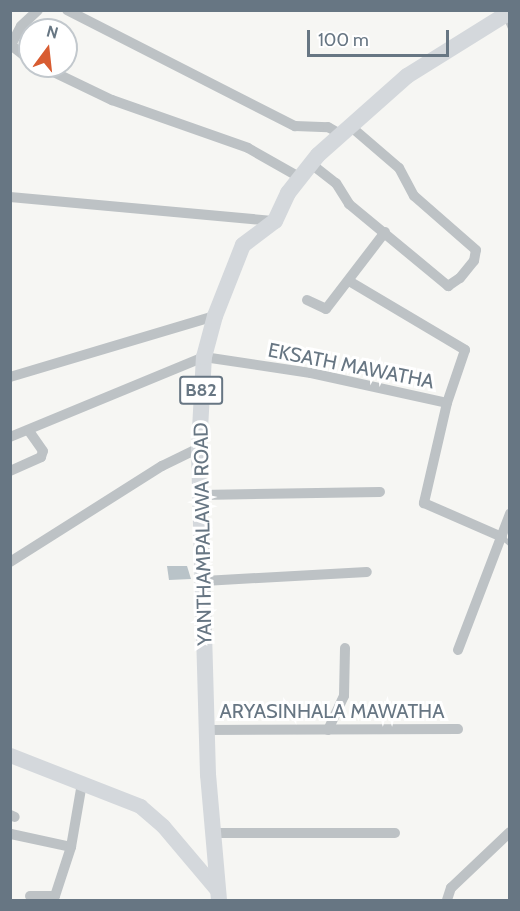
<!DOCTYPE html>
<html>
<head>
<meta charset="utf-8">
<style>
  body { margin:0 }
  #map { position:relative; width:520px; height:911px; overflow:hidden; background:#f6f6f3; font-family:Cabin,sans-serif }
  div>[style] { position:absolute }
  .water>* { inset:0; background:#b9c3c8 }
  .lane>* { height:5px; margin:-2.5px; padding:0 2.5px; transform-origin:2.5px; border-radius:2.5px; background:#bdc2c5 }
  .street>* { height:10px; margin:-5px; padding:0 5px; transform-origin:5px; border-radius:5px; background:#bdc2c5 }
  .secondary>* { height:15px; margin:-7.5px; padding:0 7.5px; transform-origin:7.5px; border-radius:7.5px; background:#d4d8dc }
  .primary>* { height:16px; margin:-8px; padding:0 8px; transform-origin:8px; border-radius:8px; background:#d4d8dc }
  span { translate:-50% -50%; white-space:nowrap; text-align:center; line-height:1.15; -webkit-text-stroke:6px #fff; paint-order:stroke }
  .shield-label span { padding:2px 4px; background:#fff; border:2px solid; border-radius:4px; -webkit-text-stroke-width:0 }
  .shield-label { font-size:18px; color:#677683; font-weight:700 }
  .street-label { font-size:20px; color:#677683 }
  .frame { position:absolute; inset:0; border:12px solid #677683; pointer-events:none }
  .north { position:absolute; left:18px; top:18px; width:60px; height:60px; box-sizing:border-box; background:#fff; border:2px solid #c2c8cd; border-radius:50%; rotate:15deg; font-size:16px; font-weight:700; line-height:24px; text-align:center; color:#677683 }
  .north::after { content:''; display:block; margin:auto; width:21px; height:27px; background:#d85c31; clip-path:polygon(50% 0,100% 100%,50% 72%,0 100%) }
  .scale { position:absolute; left:307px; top:30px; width:142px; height:27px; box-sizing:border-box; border:3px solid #677683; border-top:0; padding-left:8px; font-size:18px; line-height:21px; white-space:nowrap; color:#677683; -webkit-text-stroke:4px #fff; paint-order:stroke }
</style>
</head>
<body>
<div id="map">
  <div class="water">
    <div style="clip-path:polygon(167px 566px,187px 566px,191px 579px,169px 580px)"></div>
  </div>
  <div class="lane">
    <div style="left:505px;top:16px;width:13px;rotate:67deg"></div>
    <div style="left:502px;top:537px;width:11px;rotate:41deg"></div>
  </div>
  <div class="street">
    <div style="left:67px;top:10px;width:256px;rotate:27deg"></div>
    <div style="left:295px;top:126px;width:33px;rotate:2deg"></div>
    <div style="left:328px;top:127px;width:14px;rotate:30deg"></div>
    <div style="left:30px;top:60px;width:24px;rotate:-142deg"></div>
    <div style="left:11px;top:45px;width:21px;rotate:-62deg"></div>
    <div style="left:21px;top:26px;width:23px;rotate:-43deg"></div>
    <div style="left:41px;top:66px;width:79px;rotate:25.6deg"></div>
    <div style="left:112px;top:100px;width:144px;rotate:19.4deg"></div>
    <div style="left:248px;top:148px;width:59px;rotate:29.6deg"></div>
    <div style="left:310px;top:163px;width:33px;rotate:38deg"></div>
    <div style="left:336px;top:183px;width:25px;rotate:58deg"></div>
    <div style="left:349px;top:204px;width:129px;rotate:39.6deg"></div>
    <div style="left:448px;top:286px;width:14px;rotate:-34deg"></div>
    <div style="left:460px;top:278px;width:22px;rotate:-51deg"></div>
    <div style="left:474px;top:261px;width:11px;rotate:-80deg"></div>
    <div style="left:476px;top:250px;width:82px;rotate:-138.9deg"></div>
    <div style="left:414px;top:196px;width:32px;rotate:-118deg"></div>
    <div style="left:399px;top:168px;width:66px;rotate:-139.3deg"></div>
    <div style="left:10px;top:197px;width:266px;rotate:5.2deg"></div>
    <div style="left:349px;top:281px;width:135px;rotate:30.7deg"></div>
    <div style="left:465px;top:350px;width:56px;rotate:108.8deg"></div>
    <div style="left:307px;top:300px;width:21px;rotate:25deg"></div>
    <div style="left:326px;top:309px;width:97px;rotate:-52.5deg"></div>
    <div style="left:10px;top:377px;width:214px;rotate:-16.6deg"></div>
    <div style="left:10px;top:437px;width:210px;rotate:-22.4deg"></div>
    <div style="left:204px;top:357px;width:108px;rotate:8.5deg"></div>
    <div style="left:311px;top:373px;width:139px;rotate:12.4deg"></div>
    <div style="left:447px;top:403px;width:103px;rotate:103deg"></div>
    <div style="left:424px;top:503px;width:85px;rotate:23.6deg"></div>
    <div style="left:10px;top:471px;width:34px;rotate:-24deg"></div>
    <div style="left:41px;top:457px;width:6px;rotate:-72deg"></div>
    <div style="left:43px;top:451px;width:24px;rotate:-125deg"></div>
    <div style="left:201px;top:495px;width:179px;rotate:-1deg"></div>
    <div style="left:10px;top:562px;width:180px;rotate:-32.3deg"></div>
    <div style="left:162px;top:466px;width:41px;rotate:-25.9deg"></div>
    <div style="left:204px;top:581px;width:163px;rotate:-3.2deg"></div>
    <div style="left:458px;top:650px;width:146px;rotate:-69.1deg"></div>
    <div style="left:207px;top:730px;width:251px;rotate:-0.2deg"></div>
    <div style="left:328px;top:730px;width:38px;rotate:-65deg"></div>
    <div style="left:344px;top:696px;width:48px;rotate:-88.8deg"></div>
    <div style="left:10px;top:815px;width:5px;rotate:22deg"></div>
    <div style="left:211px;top:833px;width:184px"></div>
    <div style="left:11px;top:834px;width:61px;rotate:12.2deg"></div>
    <div style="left:30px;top:896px;width:25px"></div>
    <div style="left:55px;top:896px;width:52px;rotate:-71.9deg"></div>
    <div style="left:71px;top:847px;width:65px;rotate:-80.2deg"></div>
    <div style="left:447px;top:900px;width:13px;rotate:-72deg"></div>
    <div style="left:451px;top:888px;width:81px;rotate:-43.5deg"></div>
  </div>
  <div class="secondary">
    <div style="left:10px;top:755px;width:140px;rotate:21.4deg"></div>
    <div style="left:140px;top:806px;width:30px;rotate:41deg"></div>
    <div style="left:163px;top:826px;width:84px;rotate:49.8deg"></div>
  </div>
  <div class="primary">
    <div style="left:219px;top:900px;width:125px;rotate:-95deg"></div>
    <div style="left:208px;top:775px;width:327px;rotate:-91.6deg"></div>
    <div style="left:199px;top:448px;width:91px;rotate:-86.9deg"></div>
    <div style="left:204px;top:357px;width:42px;rotate:-75deg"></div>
    <div style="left:215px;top:316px;width:76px;rotate:-68.5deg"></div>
    <div style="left:243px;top:245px;width:40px;rotate:-37deg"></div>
    <div style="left:275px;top:221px;width:31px;rotate:-65deg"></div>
    <div style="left:288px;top:193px;width:48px;rotate:-51.7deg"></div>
    <div style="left:318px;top:155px;width:119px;rotate:-41.6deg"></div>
    <div style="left:407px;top:76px;width:121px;rotate:-31.9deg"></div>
  </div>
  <div class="shield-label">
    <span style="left:201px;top:390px">B82</span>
  </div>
  <div class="street-label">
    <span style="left:351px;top:366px;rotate:11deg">EKSATH MAWATHA</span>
    <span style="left:203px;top:534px;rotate:-91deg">YANTHAMPALAWA ROAD</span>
    <span style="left:332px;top:711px">ARYASINHALA MAWATHA</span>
  </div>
  <div class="frame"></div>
  <div class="north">N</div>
  <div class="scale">100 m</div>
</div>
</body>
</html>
